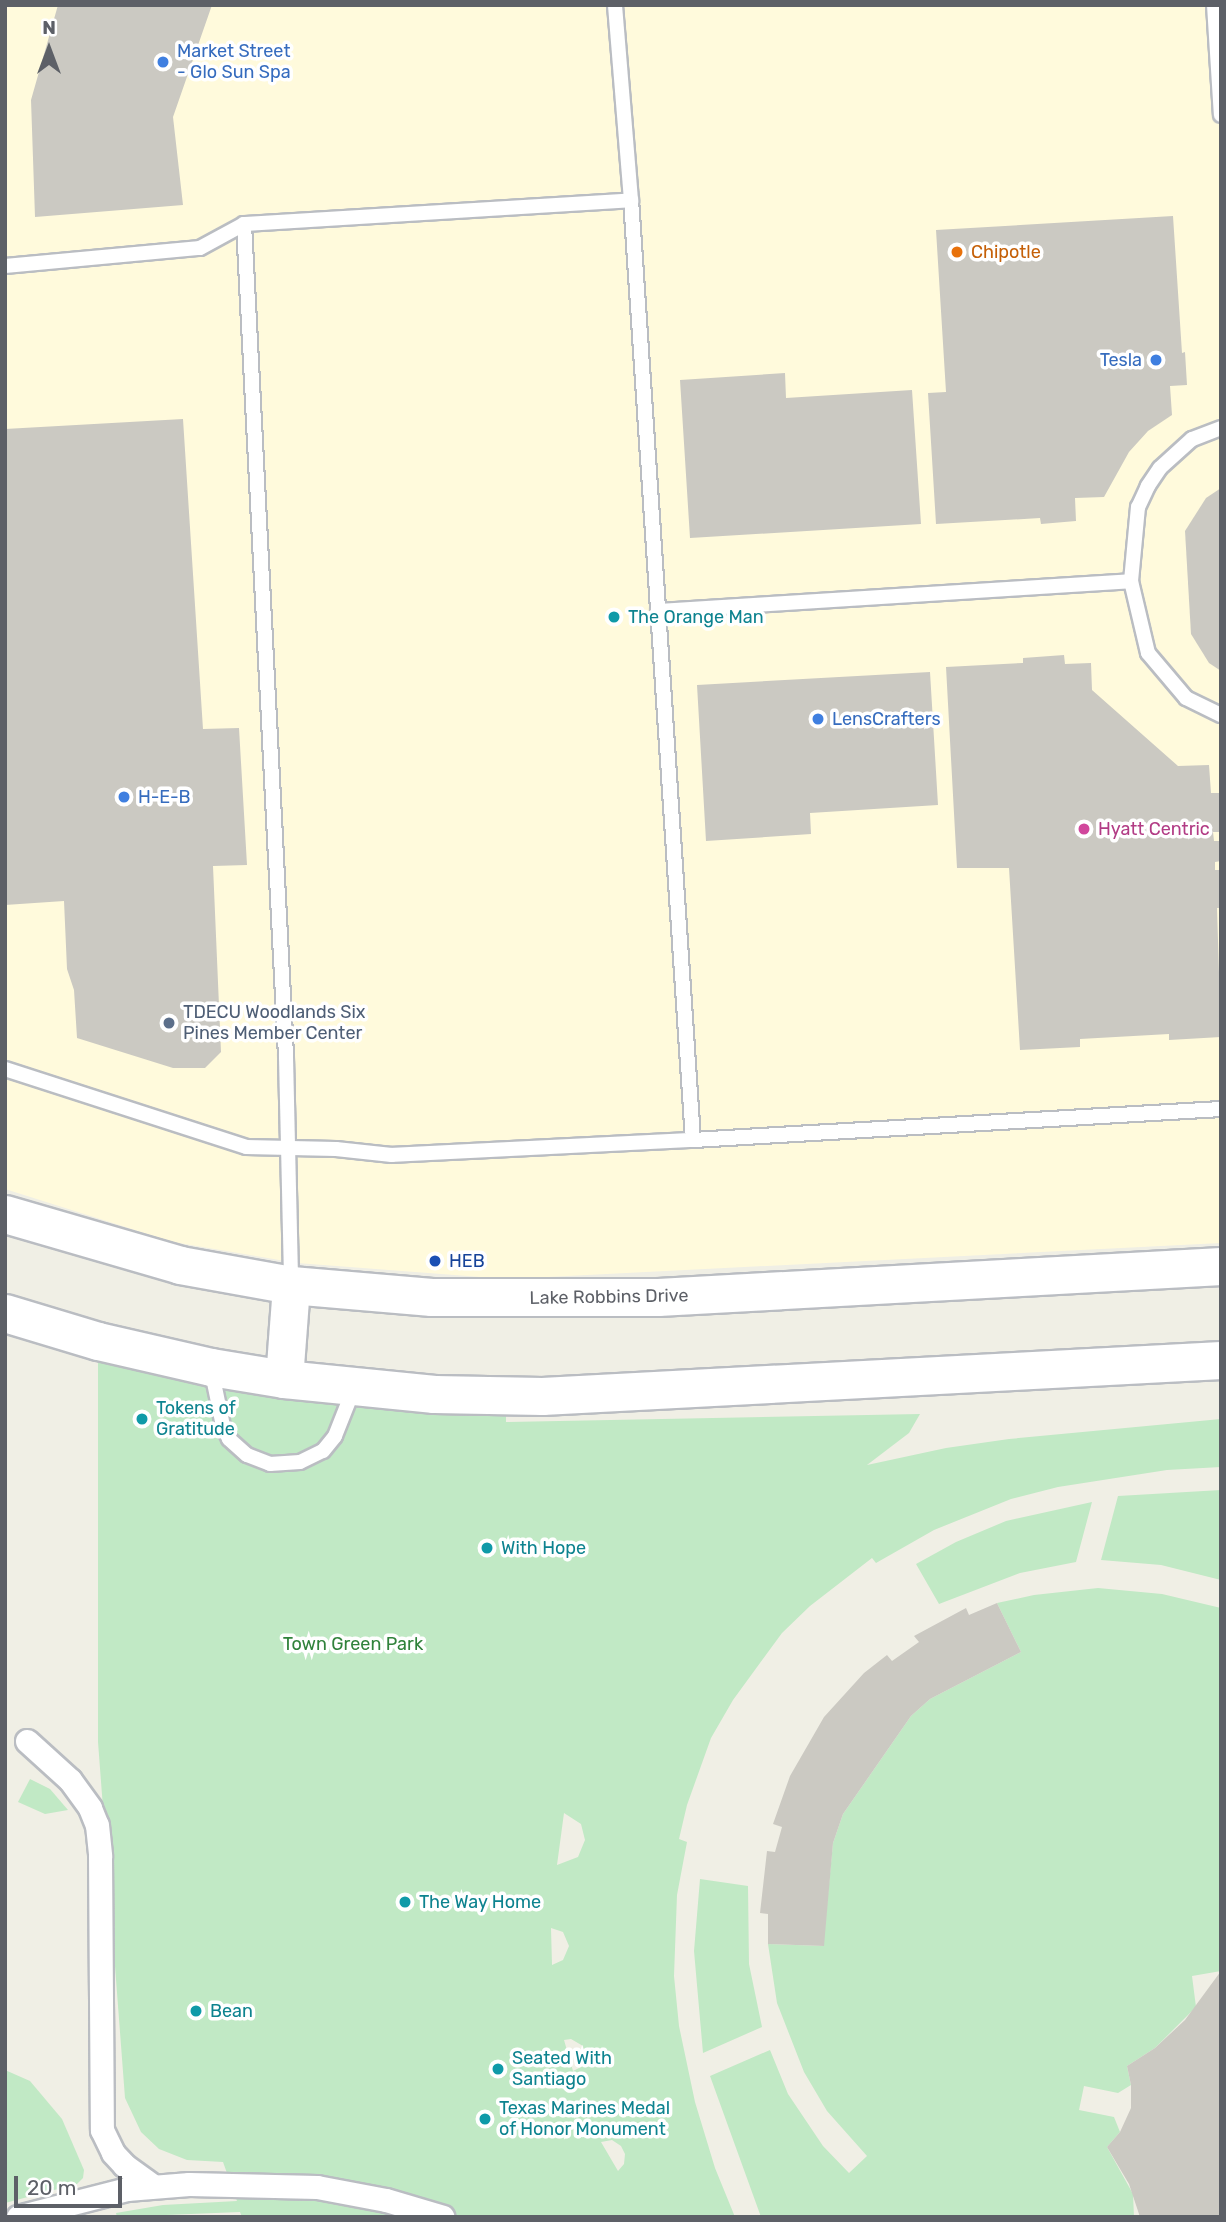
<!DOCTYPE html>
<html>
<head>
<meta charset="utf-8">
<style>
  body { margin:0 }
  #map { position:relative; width:1226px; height:2222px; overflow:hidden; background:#f0efe5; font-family:Rubik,sans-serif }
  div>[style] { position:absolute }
  .commercial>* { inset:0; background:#fffadc }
  .green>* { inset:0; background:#c1e9c5 }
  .building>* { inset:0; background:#cbc9c2 }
  .roads { filter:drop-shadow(2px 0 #babdc2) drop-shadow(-2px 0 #babdc2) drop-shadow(0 2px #babdc2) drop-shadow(0 -2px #babdc2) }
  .service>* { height:14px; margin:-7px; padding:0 7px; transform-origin:7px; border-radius:7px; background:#fff }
  .pedestrian>* { height:23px; margin:-11.5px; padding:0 11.5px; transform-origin:11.5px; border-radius:11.5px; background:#fff }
  .tertiary>* { height:37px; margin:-18.5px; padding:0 18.5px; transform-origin:18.5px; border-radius:18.5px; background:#fff }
  .dots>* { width:19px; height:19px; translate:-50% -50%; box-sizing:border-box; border:4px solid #fff; border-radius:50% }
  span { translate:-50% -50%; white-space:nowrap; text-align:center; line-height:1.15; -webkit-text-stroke:7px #fff; paint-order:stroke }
  .shop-label { font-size:18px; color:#366cbe }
  .left { translate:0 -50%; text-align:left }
  .right { translate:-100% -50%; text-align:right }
  .food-label { font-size:18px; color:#c56008 }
  .culture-label { font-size:18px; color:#0d838f }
  .hotel-label { font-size:18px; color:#b23c85 }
  .service-label { font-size:18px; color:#4e5e75 }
  .transit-label { font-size:18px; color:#164399 }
  .street-label { font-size:18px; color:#5d6067 }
  .park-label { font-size:18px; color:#30823b }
  .frame { position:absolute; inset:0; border:7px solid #5d6067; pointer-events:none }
  .north { position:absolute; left:14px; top:14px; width:70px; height:70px; -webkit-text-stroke:5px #fff; paint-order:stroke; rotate:0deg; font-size:19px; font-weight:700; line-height:28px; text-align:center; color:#5d6067 }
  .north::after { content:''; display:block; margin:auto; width:24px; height:32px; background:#5d6067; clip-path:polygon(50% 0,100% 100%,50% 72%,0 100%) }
  .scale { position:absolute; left:14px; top:2176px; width:108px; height:32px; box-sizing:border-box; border:4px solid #5d6067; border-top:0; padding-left:9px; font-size:21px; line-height:24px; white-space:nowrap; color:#5d6067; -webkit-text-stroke:5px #fff; paint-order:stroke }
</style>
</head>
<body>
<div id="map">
  <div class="commercial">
    <div style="clip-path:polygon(5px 5px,1221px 5px,1221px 1243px,507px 1279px,297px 1263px,173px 1242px,5px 1189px)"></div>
  </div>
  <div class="green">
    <div style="clip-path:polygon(evenodd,98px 1341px,506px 1396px,506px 1422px,920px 1414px,909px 1433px,867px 1465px,946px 1448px,1009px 1439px,1221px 1419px,1221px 1467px,1167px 1470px,1058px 1487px,1011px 1499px,934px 1530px,876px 1563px,872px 1558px,810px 1606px,782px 1633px,733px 1700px,711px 1738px,687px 1805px,679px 1839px,687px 1842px,677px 1895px,674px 1976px,679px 2026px,695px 2102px,715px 2168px,735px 2217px,242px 2217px,240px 2212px,117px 2217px,116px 2213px,163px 2205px,237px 2201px,223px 2162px,187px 2160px,159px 2149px,141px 2132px,125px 2098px,98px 1742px,98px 1341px,564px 1813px,581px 1824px,585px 1840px,578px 1857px,557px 1865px,564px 1813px,98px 1341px,551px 1928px,563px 1932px,569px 1946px,563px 1960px,552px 1965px,551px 1928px,98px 1341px,571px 2039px,583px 2046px,585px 2058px,581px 2067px,573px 2071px,564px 2040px,571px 2039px,98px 1341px,612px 2140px,621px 2146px,625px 2154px,624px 2164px,618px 2171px,601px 2142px,612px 2140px)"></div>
    <div style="clip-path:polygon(1221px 1490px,1221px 1580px,1161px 1565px,1101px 1560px,1118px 1496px)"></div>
    <div style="clip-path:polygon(1092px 1502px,1076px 1562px,1020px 1573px,939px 1604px,916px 1564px,956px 1542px,1006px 1521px)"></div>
    <div style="clip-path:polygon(1098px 1588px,1162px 1594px,1221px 1608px,1221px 1971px,1192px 1976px,1196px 2007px,1155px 2048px,1127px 2066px,1131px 2085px,1118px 2093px,1084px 2086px,1079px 2110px,1114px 2117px,1120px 2132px,1107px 2147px,1133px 2194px,1134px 2217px,761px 2217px,710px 2076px,770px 2050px,788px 2094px,823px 2146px,849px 2173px,867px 2156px,827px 2111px,804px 2072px,777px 2003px,768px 1944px,823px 1946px,833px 1843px,843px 1814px,911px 1716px,930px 1699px,1021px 1652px,997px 1603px,1034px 1595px)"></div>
    <div style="clip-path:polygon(30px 1779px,50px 1789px,68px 1810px,45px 1814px,18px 1802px)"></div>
    <div style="clip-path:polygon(700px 1879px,748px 1886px,749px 1964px,762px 2027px,703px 2053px,694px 1951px)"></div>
    <div style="clip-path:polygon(5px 2070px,30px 2081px,62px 2119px,84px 2170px,83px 2178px,77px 2184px,5px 2203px)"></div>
  </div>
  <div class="building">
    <div style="clip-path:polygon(58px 5px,212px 5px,173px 117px,183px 205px,35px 217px,31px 100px)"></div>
    <div style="clip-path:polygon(1173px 216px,1182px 353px,1185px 352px,1187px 385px,1170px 386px,1172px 415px,1148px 431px,1129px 452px,1104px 497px,1075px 498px,1076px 521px,1041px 524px,1040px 518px,936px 524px,928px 393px,946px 392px,936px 230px)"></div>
    <div style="clip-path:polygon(785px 373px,786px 398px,912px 390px,921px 524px,690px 538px,680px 380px)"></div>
    <div style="clip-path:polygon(183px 419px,203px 729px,239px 728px,247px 865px,213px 866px,221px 1052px,205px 1068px,173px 1068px,77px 1038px,74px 990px,67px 969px,64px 901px,5px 905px,5px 429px)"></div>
    <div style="clip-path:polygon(1221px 488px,1221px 671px,1209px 663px,1191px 634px,1185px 531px,1206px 498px)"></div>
    <div style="clip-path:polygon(1064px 655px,1065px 664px,1091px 663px,1092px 690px,1178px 766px,1209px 765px,1211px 793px,1220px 793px,1221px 799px,1221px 832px,1213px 832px,1214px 841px,1221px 841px,1221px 861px,1215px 862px,1215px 870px,1221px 870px,1221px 908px,1217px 908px,1221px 1037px,1169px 1040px,1169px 1034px,1080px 1039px,1080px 1047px,1020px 1050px,1009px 868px,957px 868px,946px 667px,1023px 663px,1023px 658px)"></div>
    <div style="clip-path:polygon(930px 672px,938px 805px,810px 813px,811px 834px,706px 841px,697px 685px)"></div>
    <div style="clip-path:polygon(997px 1603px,1021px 1652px,930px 1699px,911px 1716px,843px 1814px,833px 1843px,824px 1946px,768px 1944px,768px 1914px,760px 1913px,767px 1851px,775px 1852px,782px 1827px,773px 1824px,790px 1776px,824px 1717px,864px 1673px,887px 1655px,892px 1661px,919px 1642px,914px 1636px,966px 1608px,969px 1615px)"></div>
    <div style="clip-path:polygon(1221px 1971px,1221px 2217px,1140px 2217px,1129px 2184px,1107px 2147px,1120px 2132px,1131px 2108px,1131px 2085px,1127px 2066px,1155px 2048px,1185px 2020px)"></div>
  </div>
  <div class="roads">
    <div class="service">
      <div style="left:1214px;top:5px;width:110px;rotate:86.4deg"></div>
      <div style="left:244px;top:224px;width:834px;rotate:87.11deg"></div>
      <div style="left:286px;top:1057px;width:225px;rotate:88.7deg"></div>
      <div style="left:5px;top:266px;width:196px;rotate:-5.3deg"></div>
      <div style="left:200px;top:248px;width:50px;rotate:-28.6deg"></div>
      <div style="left:244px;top:224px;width:388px;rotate:-3.5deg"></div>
      <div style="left:1221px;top:428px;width:31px;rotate:159deg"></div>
      <div style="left:1192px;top:439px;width:43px;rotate:137.8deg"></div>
      <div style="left:1160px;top:468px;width:22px;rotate:124deg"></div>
      <div style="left:1148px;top:486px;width:23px;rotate:115deg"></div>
      <div style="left:1138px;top:507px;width:74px;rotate:95.4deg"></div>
      <div style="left:1131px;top:581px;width:74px;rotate:76.7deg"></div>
      <div style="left:1148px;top:653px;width:59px;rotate:49.8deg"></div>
      <div style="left:1186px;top:698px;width:39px;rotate:26deg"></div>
      <div style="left:658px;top:611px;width:474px;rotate:-3.6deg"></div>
      <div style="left:5px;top:1069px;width:253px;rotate:17.9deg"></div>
      <div style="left:246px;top:1147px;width:90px;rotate:1.3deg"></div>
      <div style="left:336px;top:1149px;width:56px;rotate:6.1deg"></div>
      <div style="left:392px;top:1155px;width:301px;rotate:-2.9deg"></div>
      <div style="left:693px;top:1140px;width:942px;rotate:-93.77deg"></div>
      <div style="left:631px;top:200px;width:196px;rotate:-94.7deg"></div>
      <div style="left:693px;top:1140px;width:529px;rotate:-3.36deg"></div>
      <div style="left:211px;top:1368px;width:59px;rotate:78.3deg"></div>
      <div style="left:223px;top:1426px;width:14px;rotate:65deg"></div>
      <div style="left:229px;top:1439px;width:24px;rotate:42deg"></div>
      <div style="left:247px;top:1455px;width:25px;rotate:21deg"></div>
      <div style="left:270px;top:1464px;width:30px;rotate:-4deg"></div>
      <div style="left:300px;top:1462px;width:25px;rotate:-26deg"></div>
      <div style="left:323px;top:1451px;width:19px;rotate:-51deg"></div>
      <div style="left:335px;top:1436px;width:52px;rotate:-68.4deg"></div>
    </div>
    <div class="pedestrian">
      <div style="left:27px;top:1741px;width:58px;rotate:42.2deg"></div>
      <div style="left:70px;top:1780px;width:34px;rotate:54deg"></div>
      <div style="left:90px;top:1808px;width:18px;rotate:68deg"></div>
      <div style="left:97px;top:1825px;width:31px;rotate:84deg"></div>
      <div style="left:100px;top:1856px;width:274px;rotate:89.6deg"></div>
      <div style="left:102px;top:2130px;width:25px;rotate:64deg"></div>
      <div style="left:113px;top:2153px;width:16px;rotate:47deg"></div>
      <div style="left:124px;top:2165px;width:36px;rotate:36deg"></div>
      <div style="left:18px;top:2217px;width:113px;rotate:-14.4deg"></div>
      <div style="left:127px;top:2189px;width:62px;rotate:-4.6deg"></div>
      <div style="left:189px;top:2184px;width:128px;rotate:1.3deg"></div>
      <div style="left:317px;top:2187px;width:70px;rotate:10.7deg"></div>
      <div style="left:386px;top:2200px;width:59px;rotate:16.6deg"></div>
    </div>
    <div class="tertiary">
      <div style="left:5px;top:1214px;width:182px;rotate:16.2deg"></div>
      <div style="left:180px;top:1265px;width:113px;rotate:10.2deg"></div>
      <div style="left:291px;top:1285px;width:141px;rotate:4.9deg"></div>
      <div style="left:431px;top:1297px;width:227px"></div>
      <div style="left:658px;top:1297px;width:564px;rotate:-3.15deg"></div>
      <div style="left:5px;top:1313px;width:97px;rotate:16.8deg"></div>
      <div style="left:98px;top:1341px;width:116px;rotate:13deg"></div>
      <div style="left:211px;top:1367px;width:74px;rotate:9.3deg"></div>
      <div style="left:284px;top:1379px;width:151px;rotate:5.7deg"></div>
      <div style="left:434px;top:1394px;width:108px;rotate:1.1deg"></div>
      <div style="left:542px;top:1396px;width:680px;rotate:-3.03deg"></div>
      <div style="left:284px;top:1379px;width:94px;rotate:-85.7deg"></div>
    </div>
  </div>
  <div class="dots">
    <div style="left:163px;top:62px;background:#3f7fe0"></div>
    <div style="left:957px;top:252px;background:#e8710a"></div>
    <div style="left:1156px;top:360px;background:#3f7fe0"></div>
    <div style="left:614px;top:617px;background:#0f9aa8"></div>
    <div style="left:818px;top:719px;background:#3f7fe0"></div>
    <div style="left:124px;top:797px;background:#3f7fe0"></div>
    <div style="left:1084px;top:829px;background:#d1479c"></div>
    <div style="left:169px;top:1023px;background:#5c6f8a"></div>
    <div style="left:435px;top:1261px;background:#1a4fb4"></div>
    <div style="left:142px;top:1419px;background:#0f9aa8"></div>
    <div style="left:487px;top:1548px;background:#0f9aa8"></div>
    <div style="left:405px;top:1902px;background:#0f9aa8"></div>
    <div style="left:196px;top:2011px;background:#0f9aa8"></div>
    <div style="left:498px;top:2069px;background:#0f9aa8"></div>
    <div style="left:485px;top:2119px;background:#0f9aa8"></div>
  </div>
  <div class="shop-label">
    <span class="left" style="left:177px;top:62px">Market Street<br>- Glo Sun Spa</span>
    <span class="right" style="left:1142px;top:360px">Tesla</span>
    <span class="left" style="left:832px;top:719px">LensCrafters</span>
    <span class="left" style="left:138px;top:797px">H-E-B</span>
  </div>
  <div class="food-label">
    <span class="left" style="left:971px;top:252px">Chipotle</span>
  </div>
  <div class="culture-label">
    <span class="left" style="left:628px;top:617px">The Orange Man</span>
    <span class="left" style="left:156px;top:1419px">Tokens of<br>Gratitude</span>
    <span class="left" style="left:501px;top:1548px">With Hope</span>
    <span class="left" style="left:419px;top:1902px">The Way Home</span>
    <span class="left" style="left:210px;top:2011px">Bean</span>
    <span class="left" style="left:512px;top:2069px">Seated With<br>Santiago</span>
    <span class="left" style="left:499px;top:2119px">Texas Marines Medal<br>of Honor Monument</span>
  </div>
  <div class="hotel-label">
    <span class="left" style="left:1098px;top:829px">Hyatt Centric</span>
  </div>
  <div class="service-label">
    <span class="left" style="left:183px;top:1023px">TDECU Woodlands Six<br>Pines Member Center</span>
  </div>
  <div class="transit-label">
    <span class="left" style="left:449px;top:1261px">HEB</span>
  </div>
  <div class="street-label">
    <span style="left:609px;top:1297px;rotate:-1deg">Lake Robbins Drive</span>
  </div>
  <div class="park-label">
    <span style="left:353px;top:1644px">Town Green Park</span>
  </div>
  <div class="frame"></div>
  <div class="north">N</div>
  <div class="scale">20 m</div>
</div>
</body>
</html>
